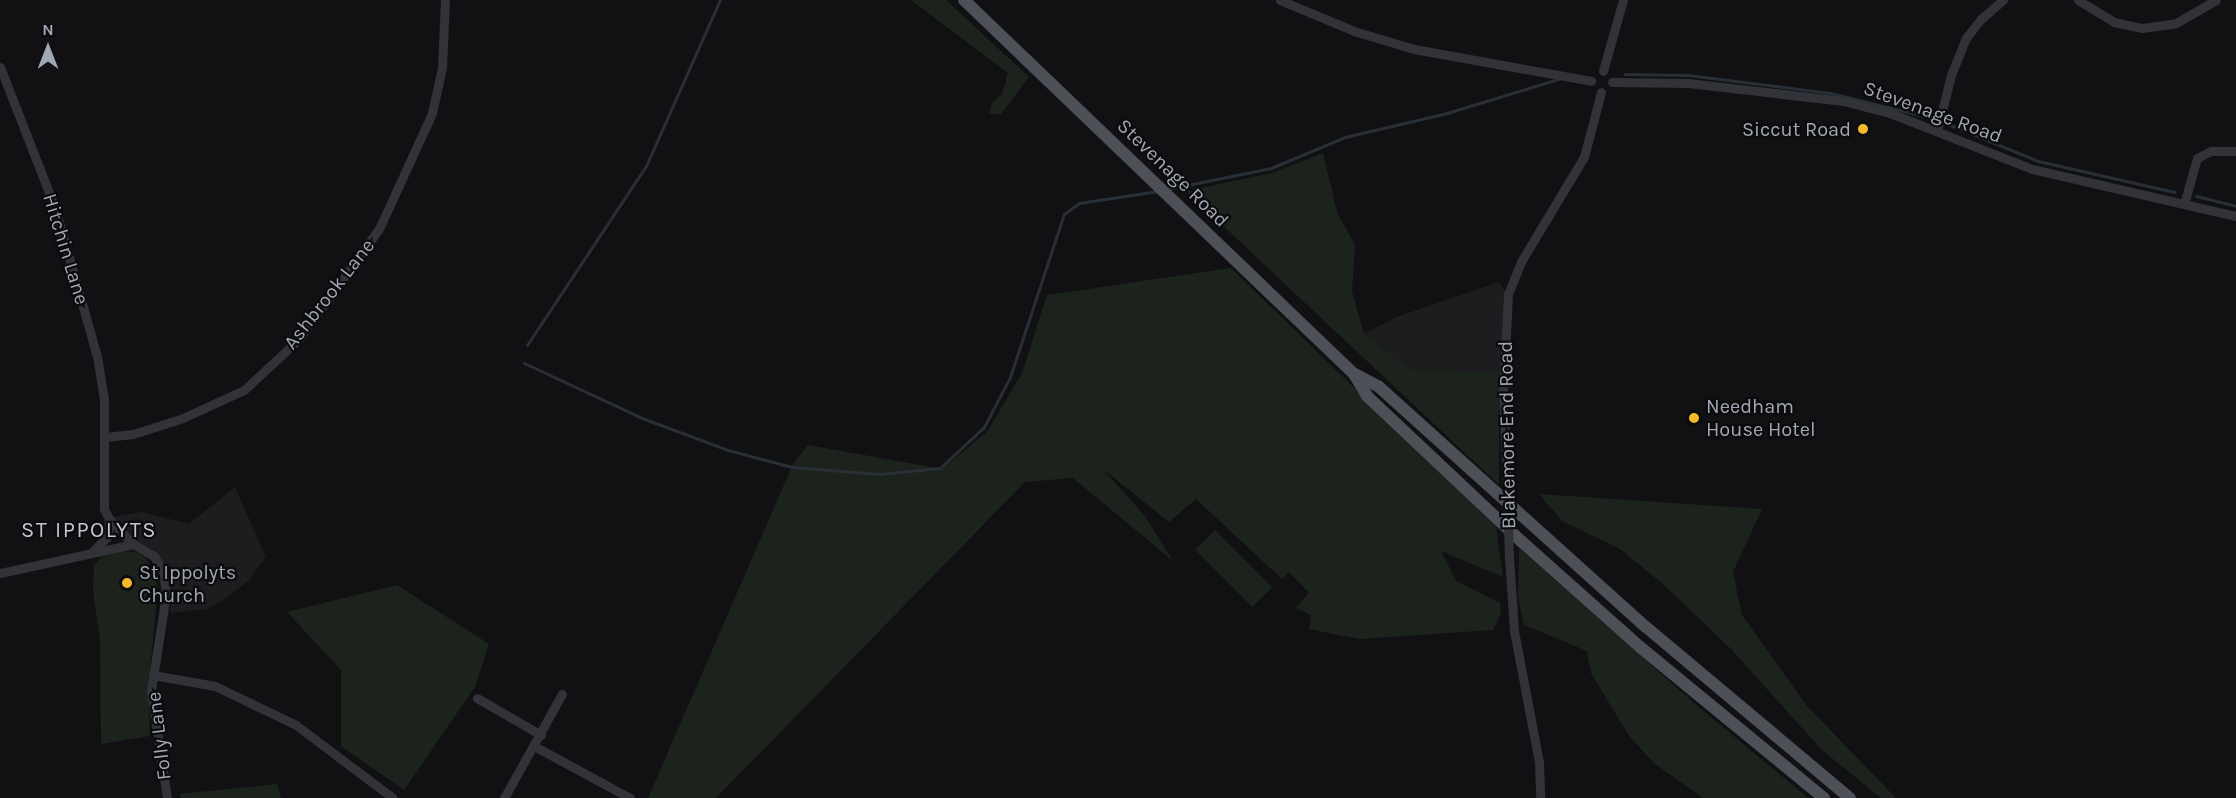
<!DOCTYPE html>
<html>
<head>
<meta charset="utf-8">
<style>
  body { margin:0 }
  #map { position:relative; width:2236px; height:798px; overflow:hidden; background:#111113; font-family:Karla,sans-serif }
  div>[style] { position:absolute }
  .built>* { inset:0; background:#1d1d20 }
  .green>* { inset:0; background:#1c231d; transform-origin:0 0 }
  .stream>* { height:3px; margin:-1.5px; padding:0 1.5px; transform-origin:1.5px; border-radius:1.5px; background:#282f36 }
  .minor>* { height:9px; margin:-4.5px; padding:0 4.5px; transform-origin:4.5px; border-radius:4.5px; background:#323338 }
  .major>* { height:12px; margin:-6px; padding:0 6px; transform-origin:6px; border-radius:6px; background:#4e5057 }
  .minor-bridge>* { height:9px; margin:-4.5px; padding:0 4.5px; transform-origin:4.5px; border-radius:4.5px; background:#323338 }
  .dots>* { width:16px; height:16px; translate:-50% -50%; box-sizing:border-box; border:3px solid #0c0c0e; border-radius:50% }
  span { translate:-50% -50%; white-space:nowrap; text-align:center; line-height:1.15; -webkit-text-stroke:4.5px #0c0c0e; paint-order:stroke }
  .street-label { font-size:20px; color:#a2a7b4 }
  .poi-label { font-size:20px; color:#a2a7b4 }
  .right { translate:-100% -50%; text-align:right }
  .left { translate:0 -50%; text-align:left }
  .quarter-label { font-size:22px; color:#c3c6d0; letter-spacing:1.5px }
  .north { position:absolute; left:18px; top:18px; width:60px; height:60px; -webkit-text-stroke:4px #0c0c0e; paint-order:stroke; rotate:0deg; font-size:16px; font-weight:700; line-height:24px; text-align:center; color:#a2a7b4 }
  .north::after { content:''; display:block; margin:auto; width:21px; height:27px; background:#a2a7b4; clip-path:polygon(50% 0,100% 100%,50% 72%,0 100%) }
</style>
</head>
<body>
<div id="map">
  <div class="built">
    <div style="clip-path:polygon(1499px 282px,1506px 292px,1501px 372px,1410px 369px,1364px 334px,1396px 317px)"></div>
    <div style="clip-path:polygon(235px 487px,266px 557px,249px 580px,228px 597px,207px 609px,170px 613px,172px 579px,154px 556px,113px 517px,142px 512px,189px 524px)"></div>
  </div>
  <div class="green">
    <div style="clip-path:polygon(911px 0,946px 0,1029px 77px,1001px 114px,989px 114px,992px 103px,1002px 94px,1008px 73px)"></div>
    <div style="clip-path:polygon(1323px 153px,1337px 212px,1355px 245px,1352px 291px,1364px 334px,1410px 369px,1499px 372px,1499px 485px,1186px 191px,1272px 173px)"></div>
    <div style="clip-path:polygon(1231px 268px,1496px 526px,1503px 577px,1441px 551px,1456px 581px,1500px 603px,1501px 613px,1493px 630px,1359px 639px,1309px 629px,1311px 615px,1296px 608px,1309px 593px,1289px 572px,1282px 579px,1196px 499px,1169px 522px,1103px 469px,1144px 515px,1173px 561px,1073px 478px,1025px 482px,716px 798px,648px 798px,793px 464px,808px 445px,942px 469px,987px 432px,1022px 373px,1047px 295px)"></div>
    <div style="clip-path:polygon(1539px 494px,1762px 509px,1733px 572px,1742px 615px,1807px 706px,1896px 798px,1881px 798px,1822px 750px,1731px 649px,1663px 584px,1620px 549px,1562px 521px)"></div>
    <div style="left:1215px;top:530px;width:81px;height:28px;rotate:45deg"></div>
    <div style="clip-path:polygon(1519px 548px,1694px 703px,1808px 798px,1703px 798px,1655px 764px,1629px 736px,1591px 673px,1587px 651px,1524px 625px,1518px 597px)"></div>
    <div style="clip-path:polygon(121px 551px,136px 552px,147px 559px,158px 587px,148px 691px,150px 736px,101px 744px,100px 639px,93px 590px,94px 565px,102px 557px)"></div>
    <div style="clip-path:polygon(397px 585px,489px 644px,475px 687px,404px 790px,341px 746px,341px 670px,287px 612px)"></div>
    <div style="clip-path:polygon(277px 784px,281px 798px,181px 798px,179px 794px)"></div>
  </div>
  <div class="stream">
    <div style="left:1625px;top:74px;width:63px;rotate:0.9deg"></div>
    <div style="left:1688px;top:75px;width:143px;rotate:7.2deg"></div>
    <div style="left:1830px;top:93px;width:105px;rotate:13.8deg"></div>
    <div style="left:1943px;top:122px;width:103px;rotate:22.3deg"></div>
    <div style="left:2038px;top:161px;width:140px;rotate:12.8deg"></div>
    <div style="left:1168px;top:189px;width:105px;rotate:-11.5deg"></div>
    <div style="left:1271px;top:168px;width:80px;rotate:-22.7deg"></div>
    <div style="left:1345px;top:137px;width:105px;rotate:-13.2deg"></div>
    <div style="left:1447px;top:113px;width:116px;rotate:-17deg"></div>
    <div style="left:2196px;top:196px;width:41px;rotate:14deg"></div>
    <div style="left:527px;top:345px;width:215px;rotate:-56.4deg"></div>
    <div style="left:646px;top:166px;width:182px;rotate:-66deg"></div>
    <div style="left:524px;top:363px;width:130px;rotate:25deg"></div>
    <div style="left:642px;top:418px;width:92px;rotate:20.4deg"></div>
    <div style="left:728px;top:450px;width:66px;rotate:14.9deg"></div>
    <div style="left:792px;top:467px;width:88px;rotate:4.5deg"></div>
    <div style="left:880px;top:474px;width:60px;rotate:-5.7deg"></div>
    <div style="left:940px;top:468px;width:60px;rotate:-43deg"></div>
    <div style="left:984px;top:427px;width:56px;rotate:-62.5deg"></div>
    <div style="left:1010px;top:377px;width:172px;rotate:-71.7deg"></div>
    <div style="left:1064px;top:214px;width:19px;rotate:-36deg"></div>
    <div style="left:1079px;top:203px;width:80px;rotate:-8.6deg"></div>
  </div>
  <div class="minor">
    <div style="left:1280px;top:0;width:80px;rotate:22.7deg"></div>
    <div style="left:1354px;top:31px;width:63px;rotate:16.7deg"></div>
    <div style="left:1414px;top:49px;width:180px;rotate:10.2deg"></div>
    <div style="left:2078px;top:0;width:42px;rotate:31.4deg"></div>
    <div style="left:2114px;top:22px;width:29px;rotate:12deg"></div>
    <div style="left:2142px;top:28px;width:34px;rotate:-8deg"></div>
    <div style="left:2176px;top:23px;width:46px;rotate:-29.9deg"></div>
    <div style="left:0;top:67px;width:151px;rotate:68.7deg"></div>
    <div style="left:55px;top:208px;width:154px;rotate:74.2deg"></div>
    <div style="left:97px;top:356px;width:44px;rotate:80.8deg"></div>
    <div style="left:104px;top:399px;width:110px;rotate:90deg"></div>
    <div style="left:104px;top:509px;width:11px;rotate:63deg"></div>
    <div style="left:109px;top:519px;width:35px;rotate:46deg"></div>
    <div style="left:133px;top:544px;width:24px;rotate:30deg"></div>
    <div style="left:154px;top:556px;width:18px;rotate:61deg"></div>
    <div style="left:163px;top:572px;width:22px;rotate:82deg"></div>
    <div style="left:166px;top:594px;width:98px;rotate:98.8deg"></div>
    <div style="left:151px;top:691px;width:108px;rotate:81.5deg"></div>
    <div style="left:1603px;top:71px;width:74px;rotate:-74.3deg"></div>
    <div style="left:1612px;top:82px;width:76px;rotate:0.8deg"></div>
    <div style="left:1688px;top:83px;width:156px;rotate:6.6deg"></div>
    <div style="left:1843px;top:101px;width:49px;rotate:14.3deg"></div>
    <div style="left:1890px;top:113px;width:153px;rotate:21.5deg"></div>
    <div style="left:2032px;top:169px;width:209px;rotate:13deg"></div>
    <div style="left:1937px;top:131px;width:58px;rotate:-76deg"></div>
    <div style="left:1951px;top:75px;width:40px;rotate:-68deg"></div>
    <div style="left:1966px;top:38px;width:24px;rotate:-52deg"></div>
    <div style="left:1981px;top:19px;width:29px;rotate:-41deg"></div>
    <div style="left:2184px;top:204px;width:48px;rotate:-74.2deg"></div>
    <div style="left:2197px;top:158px;width:16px;rotate:-27deg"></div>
    <div style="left:2211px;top:151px;width:25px"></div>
    <div style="left:105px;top:437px;width:28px;rotate:-6deg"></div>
    <div style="left:133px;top:434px;width:52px;rotate:-17.7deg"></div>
    <div style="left:183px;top:418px;width:67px;rotate:-24.7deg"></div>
    <div style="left:244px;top:390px;width:75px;rotate:-42.8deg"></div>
    <div style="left:299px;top:339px;width:136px;rotate:-54deg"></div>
    <div style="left:379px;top:229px;width:128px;rotate:-65.4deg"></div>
    <div style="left:432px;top:113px;width:46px;rotate:-77.5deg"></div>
    <div style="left:442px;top:68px;width:68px;rotate:-87.5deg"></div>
    <div style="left:1507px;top:483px;width:92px;rotate:-92.5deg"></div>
    <div style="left:1503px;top:391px;width:97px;rotate:-87deg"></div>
    <div style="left:1508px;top:294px;width:37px;rotate:-68deg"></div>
    <div style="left:1522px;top:260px;width:120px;rotate:-59deg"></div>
    <div style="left:1584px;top:157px;width:67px;rotate:-75.3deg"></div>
    <div style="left:93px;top:551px;width:21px;rotate:-45deg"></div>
    <div style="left:108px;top:536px;width:17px;rotate:-87deg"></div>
    <div style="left:1509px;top:557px;width:74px;rotate:86.1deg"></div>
    <div style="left:1514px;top:631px;width:133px;rotate:79.2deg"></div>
    <div style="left:1539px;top:762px;width:36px;rotate:88deg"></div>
    <div style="left:0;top:573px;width:136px;rotate:-12.3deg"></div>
    <div style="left:153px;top:675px;width:63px;rotate:10.1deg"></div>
    <div style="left:215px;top:686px;width:90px;rotate:25.7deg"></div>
    <div style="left:296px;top:725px;width:121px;rotate:37deg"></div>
    <div style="left:477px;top:698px;width:74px;rotate:30deg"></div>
    <div style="left:534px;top:746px;width:109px;rotate:28.4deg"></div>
    <div style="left:504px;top:798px;width:119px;rotate:-60.9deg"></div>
  </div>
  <div class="major">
    <div style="left:964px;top:0;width:540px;rotate:43.8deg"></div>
    <div style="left:1354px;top:374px;width:26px;rotate:59deg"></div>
    <div style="left:1367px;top:396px;width:212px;rotate:43.3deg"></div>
    <div style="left:1521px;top:541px;width:159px;rotate:41.7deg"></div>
    <div style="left:1640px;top:647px;width:238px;rotate:39.4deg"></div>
    <div style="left:1355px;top:374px;width:26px;rotate:28deg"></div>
    <div style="left:1378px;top:386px;width:360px;rotate:42deg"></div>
    <div style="left:1646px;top:627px;width:266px;rotate:40deg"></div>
  </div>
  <div class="minor-bridge">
    <div style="left:1507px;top:483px;width:74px;rotate:88.5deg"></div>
  </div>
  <div class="dots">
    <div style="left:1863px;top:129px;background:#f3ba29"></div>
    <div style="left:1694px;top:418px;background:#f3ba29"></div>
    <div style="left:127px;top:583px;background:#f3ba29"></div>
  </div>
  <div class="street-label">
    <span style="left:1933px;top:112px;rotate:20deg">Stevenage Road</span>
    <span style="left:1173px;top:173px;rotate:44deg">Stevenage Road</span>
    <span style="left:66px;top:249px;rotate:73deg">Hitchin Lane</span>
    <span style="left:329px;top:294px;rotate:-52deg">Ashbrook Lane</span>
    <span style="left:1507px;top:435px;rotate:-91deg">Blakemore End Road</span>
    <span style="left:159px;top:736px;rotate:-97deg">Folly Lane</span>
  </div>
  <div class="poi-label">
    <span class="right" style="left:1851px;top:129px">Siccut Road</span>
    <span class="left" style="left:1706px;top:418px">Needham<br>House Hotel</span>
    <span class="left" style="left:139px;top:584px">St Ippolyts<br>Church</span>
  </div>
  <div class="quarter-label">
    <span style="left:89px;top:531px">ST IPPOLYTS</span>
  </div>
  <div class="north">N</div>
</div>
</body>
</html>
